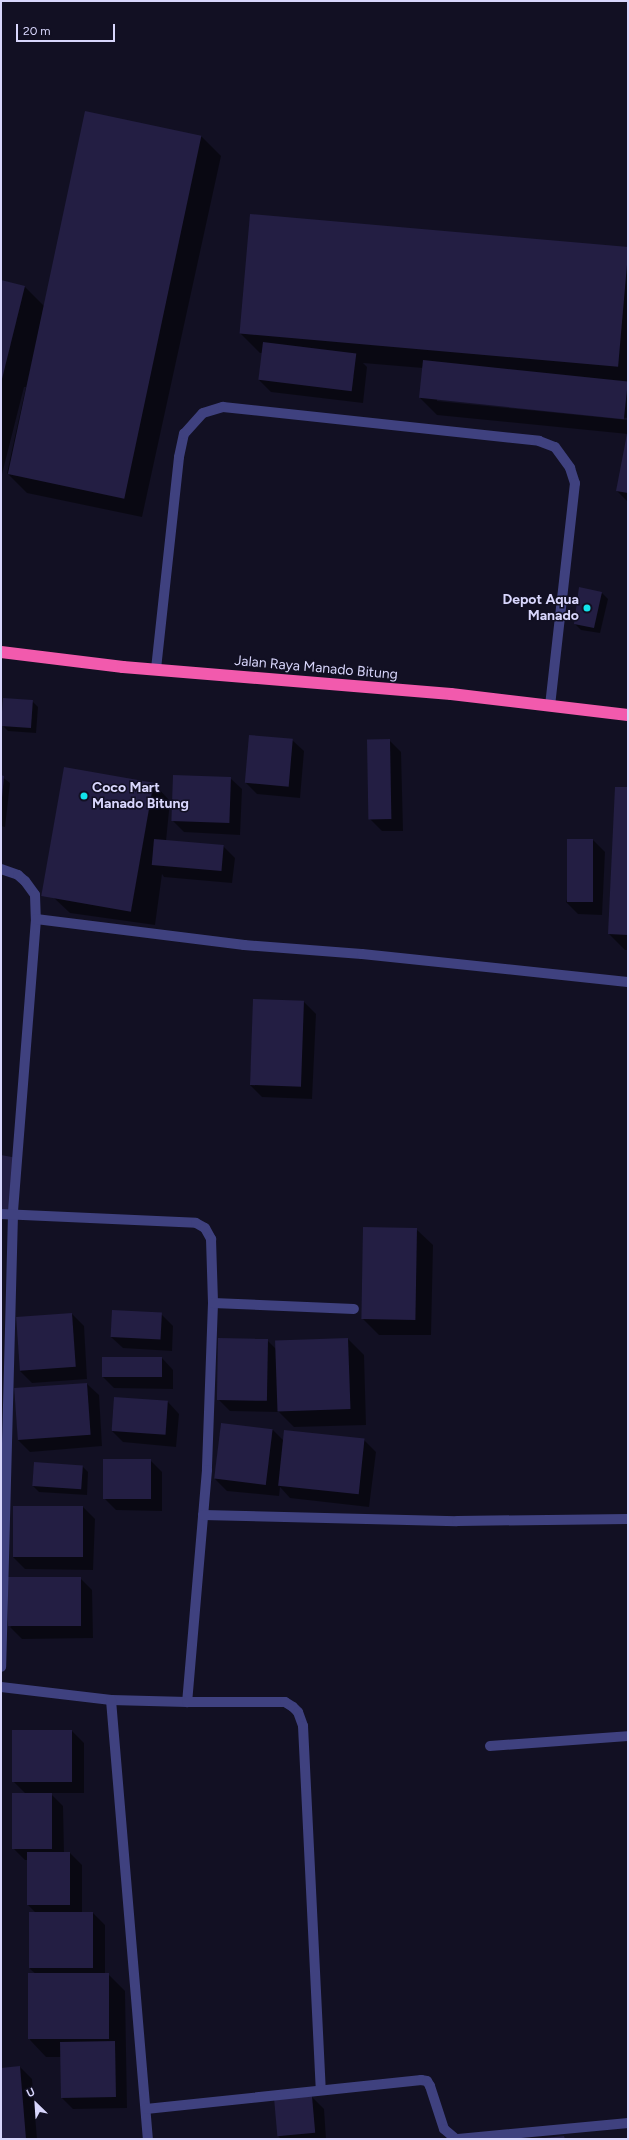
<!DOCTYPE html>
<html>
<head>
<meta charset="utf-8">
<style>
  body { margin:0 }
  #map { position:relative; width:629px; height:2140px; overflow:hidden; background:#121023; font-family:Figtree,sans-serif }
  div>[style] { position:absolute }
  .shadow>* { inset:0; background:#0007 }
  .building>* { inset:0; background:#231e43; transform-origin:0 0 }
  .lane>* { height:10px; margin:-5px; padding:0 5px; transform-origin:5px; border-radius:5px; background:#3f417f }
  .street>* { height:10px; margin:-5px; padding:0 5px; transform-origin:5px; border-radius:5px; background:#3f417f }
  .highway>* { height:12px; margin:-6px; padding:0 6px; transform-origin:6px; border-radius:6px; background:#f25aad }
  .dots>* { width:11px; height:11px; translate:-50% -50%; box-sizing:border-box; border:2px solid #121023; border-radius:50% }
  span { translate:-50% -50%; white-space:nowrap; text-align:center; line-height:1.15; -webkit-text-stroke:3px #121023; paint-order:stroke }
  .poi-label { font-size:14px; color:#d8d6fc; font-weight:700 }
  .right { translate:-100% -50%; text-align:right }
  .left { translate:0 -50%; text-align:left }
  .street-label { font-size:14px; color:#d8d6fc }
  .frame { position:absolute; inset:0; border:2px solid #d8d6fc; pointer-events:none }
  .north { position:absolute; left:16px; top:2084px; width:40px; height:40px; -webkit-text-stroke:3px #121023; paint-order:stroke; rotate:335deg; font-size:11px; font-weight:700; line-height:16px; text-align:center; color:#d8d6fc }
  .north::after { content:''; display:block; margin:auto; width:14px; height:18px; background:#d8d6fc; clip-path:polygon(50% 0,100% 100%,50% 72%,0 100%) }
  .scale { position:absolute; left:16px; top:24px; width:99px; height:18px; box-sizing:border-box; border:2px solid #d8d6fc; border-top:0; padding-left:5px; font-size:12px; line-height:14px; white-space:nowrap; color:#d8d6fc; -webkit-text-stroke:3px #121023; paint-order:stroke }
</style>
</head>
<body>
<div id="map">
  <div class="shadow">
    <div style="clip-path:polygon(201px 136px,221px 156px,142px 517px,27px 493px,7px 473px,26px 387px,24px 387px,1px 478px,1px 281px,25px 287px,44px 306px)"></div>
    <div style="clip-path:polygon(628px 251px,628px 418px,437px 399px,437px 401px,628px 420px,628px 434px,437px 415px,420px 398px,423px 368px,363px 363px,367px 367px,363px 403px,271px 392px,259px 380px,262px 353px,260px 353px,240px 333px)"></div>
    <div style="clip-path:polygon(628px 436px,628px 502px,617px 491px)"></div>
    <div style="clip-path:polygon(602px 593px,608px 599px,600px 633px,581px 630px,575px 624px)"></div>
    <div style="clip-path:polygon(32px 701px,38px 707px,36px 733px,8px 731px,2px 725px)"></div>
    <div style="clip-path:polygon(292px 740px,304px 751px,300px 798px,257px 794px,245px 782px)"></div>
    <div style="clip-path:polygon(389px 740px,401px 752px,403px 831px,382px 831px,370px 819px)"></div>
    <div style="clip-path:polygon(65px 768px,154px 784px,170px 801px,166px 841px,223px 846px,235px 858px,232px 883px,164px 877px,162px 874px,155px 925px,70px 913px,53px 897px)"></div>
    <div style="clip-path:polygon(1px 776px,10px 783px,5px 827px,1px 826px)"></div>
    <div style="clip-path:polygon(230px 778px,242px 789px,240px 835px,184px 832px,172px 820px)"></div>
    <div style="clip-path:polygon(628px 788px,628px 950px,625px 950px,609px 934px)"></div>
    <div style="clip-path:polygon(593px 840px,605px 852px,602px 915px,578px 914px,566px 902px)"></div>
    <div style="clip-path:polygon(254px 1000px,304px 1002px,316px 1014px,312px 1099px,262px 1097px,250px 1085px)"></div>
    <div style="clip-path:polygon(416px 1229px,433px 1245px,431px 1335px,379px 1335px,362px 1318px)"></div>
    <div style="clip-path:polygon(72px 1314px,84px 1326px,87px 1379px,32px 1383px,20px 1371px)"></div>
    <div style="clip-path:polygon(161px 1314px,173px 1326px,172px 1351px,123px 1348px,111px 1337px)"></div>
    <div style="clip-path:polygon(348px 1339px,364px 1355px,366px 1425px,294px 1427px,279px 1412px,230px 1411px,218px 1399px,267px 1340px,276px 1349px)"></div>
    <div style="clip-path:polygon(162px 1358px,173px 1370px,173px 1389px,114px 1388px,102px 1376px)"></div>
    <div style="clip-path:polygon(87px 1384px,99px 1395px,102px 1446px,30px 1452px,18px 1440px,15px 1389px)"></div>
    <div style="clip-path:polygon(168px 1402px,179px 1414px,176px 1447px,123px 1442px,111px 1430px)"></div>
    <div style="clip-path:polygon(221px 1424px,273px 1430px,284px 1441px,364px 1440px,376px 1452px,369px 1507px,290px 1498px,280px 1487px,279px 1496px,227px 1491px,215px 1479px)"></div>
    <div style="clip-path:polygon(150px 1460px,162px 1472px,162px 1511px,116px 1510px,104px 1498px)"></div>
    <div style="clip-path:polygon(82px 1466px,88px 1472px,87px 1495px,39px 1492px,33px 1486px)"></div>
    <div style="clip-path:polygon(83px 1507px,95px 1519px,93px 1570px,25px 1569px,13px 1557px)"></div>
    <div style="clip-path:polygon(80px 1578px,92px 1590px,93px 1638px,22px 1639px,10px 1627px)"></div>
    <div style="clip-path:polygon(13px 1731px,72px 1731px,84px 1743px,84px 1793px,50px 1793px,63px 1806px,64px 1853px,70px 1853px,82px 1865px,82px 1913px,93px 1913px,105px 1925px,105px 1974px,108px 1974px,125px 1991px,127px 2108px,73px 2109px,61px 2097px,61px 2057px,46px 2057px,30px 2040px,37px 1975px,30px 1969px,37px 1914px,28px 1905px,28px 1860px,25px 1860px,14px 1849px,26px 1794px,13px 1781px)"></div>
    <div style="clip-path:polygon(20px 2067px,32px 2079px,37px 2139px,1px 2139px,1px 2069px)"></div>
    <div style="clip-path:polygon(312px 2097px,324px 2109px,326px 2139px,281px 2139px,278px 2136px)"></div>
  </div>
  <div class="building">
    <div style="left:85px;top:111px;width:119px;height:371px;rotate:12deg"></div>
    <div style="left:250px;top:214px;width:380px;height:120px;rotate:5deg"></div>
    <div style="clip-path:polygon(1px 280px,25px 286px,2px 379px,1px 379px)"></div>
    <div style="left:263px;top:342px;width:94px;height:38px;rotate:7deg"></div>
    <div style="left:423px;top:360px;width:206px;height:38px;rotate:6deg"></div>
    <div style="clip-path:polygon(627px 434px,628px 434px,628px 493px,616px 491px)"></div>
    <div style="clip-path:polygon(579px 587px,602px 592px,594px 628px,574px 624px)"></div>
    <div style="left:3px;top:698px;width:30px;height:28px;rotate:4deg"></div>
    <div style="left:249px;top:735px;width:44px;height:48px;rotate:5deg"></div>
    <div style="left:390px;top:739px;width:80px;height:23px;rotate:89deg"></div>
    <div style="left:64px;top:767px;width:91px;height:131px;rotate:10deg"></div>
    <div style="clip-path:polygon(1px 775px,4px 776px,2px 798px,1px 798px)"></div>
    <div style="left:173px;top:775px;width:58px;height:46px;rotate:2deg"></div>
    <div style="clip-path:polygon(615px 787px,628px 787px,628px 935px,608px 934px)"></div>
    <div style="left:154px;top:839px;width:70px;height:26px;rotate:5deg"></div>
    <div style="left:567px;top:839px;width:26px;height:63px"></div>
    <div style="left:253px;top:999px;width:51px;height:86px;rotate:2deg"></div>
    <div style="clip-path:polygon(1px 1155px,17px 1158px,8px 1212px,1px 1211px)"></div>
    <div style="left:363px;top:1227px;width:54px;height:92px;rotate:1deg"></div>
    <div style="left:112px;top:1310px;width:50px;height:27px;rotate:3deg"></div>
    <div style="left:72px;top:1313px;width:54px;height:56px;rotate:86deg"></div>
    <div style="left:218px;top:1338px;width:50px;height:62px;rotate:1deg"></div>
    <div style="left:348px;top:1338px;width:71px;height:73px;rotate:88deg"></div>
    <div style="left:102px;top:1357px;width:60px;height:20px"></div>
    <div style="left:87px;top:1383px;width:52px;height:73px;rotate:86deg"></div>
    <div style="left:114px;top:1397px;width:54px;height:34px;rotate:4deg"></div>
    <div style="left:221px;top:1423px;width:52px;height:56px;rotate:7deg"></div>
    <div style="left:284px;top:1430px;width:81px;height:56px;rotate:6deg"></div>
    <div style="left:103px;top:1459px;width:48px;height:40px"></div>
    <div style="left:34px;top:1462px;width:49px;height:24px;rotate:4deg"></div>
    <div style="left:13px;top:1506px;width:70px;height:51px"></div>
    <div style="left:81px;top:1577px;width:49px;height:73px;rotate:90deg"></div>
    <div style="left:12px;top:1730px;width:60px;height:52px"></div>
    <div style="left:12px;top:1793px;width:40px;height:56px"></div>
    <div style="left:27px;top:1852px;width:43px;height:53px"></div>
    <div style="left:93px;top:1912px;width:56px;height:64px;rotate:90deg"></div>
    <div style="left:109px;top:1973px;width:66px;height:81px;rotate:90deg"></div>
    <div style="left:115px;top:2041px;width:56px;height:55px;rotate:89deg"></div>
    <div style="clip-path:polygon(20px 2066px,26px 2139px,1px 2139px,1px 2068px)"></div>
    <div style="left:312px;top:2096px;width:37px;height:38px;rotate:85deg"></div>
    <div style="clip-path:polygon(564px 2136px,565px 2139px,545px 2139px,545px 2138px)"></div>
  </div>
  <div class="lane">
    <div style="left:156px;top:669px;width:213px;rotate:-83.8deg"></div>
    <div style="left:179px;top:457px;width:24px;rotate:-78deg"></div>
    <div style="left:184px;top:434px;width:28px;rotate:-48deg"></div>
    <div style="left:203px;top:413px;width:21px;rotate:-17deg"></div>
    <div style="left:223px;top:407px;width:318px;rotate:6.1deg"></div>
    <div style="left:539px;top:441px;width:17px;rotate:21deg"></div>
    <div style="left:555px;top:447px;width:26px;rotate:54deg"></div>
    <div style="left:570px;top:468px;width:16px;rotate:72deg"></div>
    <div style="left:575px;top:483px;width:223px;rotate:96.4deg"></div>
  </div>
  <div class="street">
    <div style="left:1px;top:869px;width:18px;rotate:19deg"></div>
    <div style="left:18px;top:875px;width:9px;rotate:41deg"></div>
    <div style="left:25px;top:881px;width:17px;rotate:54deg"></div>
    <div style="left:35px;top:895px;width:24px;rotate:88deg"></div>
    <div style="left:36px;top:919px;width:296px;rotate:94.5deg"></div>
    <div style="left:13px;top:1214px;width:453px;rotate:91.5deg"></div>
    <div style="left:36px;top:919px;width:210px;rotate:7.1deg"></div>
    <div style="left:244px;top:945px;width:118px;rotate:4.4deg"></div>
    <div style="left:362px;top:954px;width:267px;rotate:6deg"></div>
    <div style="left:1px;top:1214px;width:195px;rotate:2.6deg"></div>
    <div style="left:196px;top:1223px;width:10px;rotate:29deg"></div>
    <div style="left:205px;top:1228px;width:13px;rotate:61deg"></div>
    <div style="left:211px;top:1239px;width:64px;rotate:88.2deg"></div>
    <div style="left:213px;top:1303px;width:167px;rotate:92.1deg"></div>
    <div style="left:207px;top:1470px;width:233px;rotate:94.9deg"></div>
    <div style="left:187px;top:1702px;width:76px;rotate:-178.5deg"></div>
    <div style="left:213px;top:1303px;width:141px;rotate:2.4deg"></div>
    <div style="left:203px;top:1515px;width:254px;rotate:1.4deg"></div>
    <div style="left:457px;top:1521px;width:171px;rotate:-0.7deg"></div>
    <div style="left:1px;top:1687px;width:111px;rotate:6.7deg"></div>
    <div style="left:111px;top:1700px;width:441px;rotate:85.2deg"></div>
    <div style="left:187px;top:1702px;width:98px"></div>
    <div style="left:285px;top:1702px;width:9px;rotate:32deg"></div>
    <div style="left:293px;top:1707px;width:7px;rotate:45deg"></div>
    <div style="left:298px;top:1712px;width:15px;rotate:70deg"></div>
    <div style="left:303px;top:1726px;width:364px;rotate:87.2deg"></div>
    <div style="left:490px;top:1746px;width:138px;rotate:-4.1deg"></div>
    <div style="left:146px;top:2109px;width:277px;rotate:-6deg"></div>
    <div style="left:421px;top:2080px;width:6px;rotate:9deg"></div>
    <div style="left:427px;top:2081px;width:6px;rotate:59deg"></div>
    <div style="left:430px;top:2086px;width:45px;rotate:72deg"></div>
    <div style="left:444px;top:2129px;width:16px;rotate:40deg"></div>
    <div style="left:458px;top:2139px;width:171px;rotate:-5.4deg"></div>
  </div>
  <div class="highway">
    <div style="left:1px;top:652px;width:123px;rotate:7deg"></div>
    <div style="left:123px;top:667px;width:329px;rotate:4.7deg"></div>
    <div style="left:451px;top:694px;width:178px;rotate:6.8deg"></div>
  </div>
  <div class="dots">
    <div style="left:587px;top:608px;background:#12e4ec"></div>
    <div style="left:84px;top:796px;background:#12e4ec"></div>
  </div>
  <div class="poi-label">
    <span class="right" style="left:579px;top:608px">Depot Aqua<br>Manado</span>
    <span class="left" style="left:92px;top:796px">Coco Mart<br>Manado Bitung</span>
  </div>
  <div class="street-label">
    <span style="left:316px;top:668px;rotate:5deg">Jalan Raya Manado Bitung</span>
  </div>
  <div class="frame"></div>
  <div class="north">U</div>
  <div class="scale">20 m</div>
</div>
</body>
</html>
